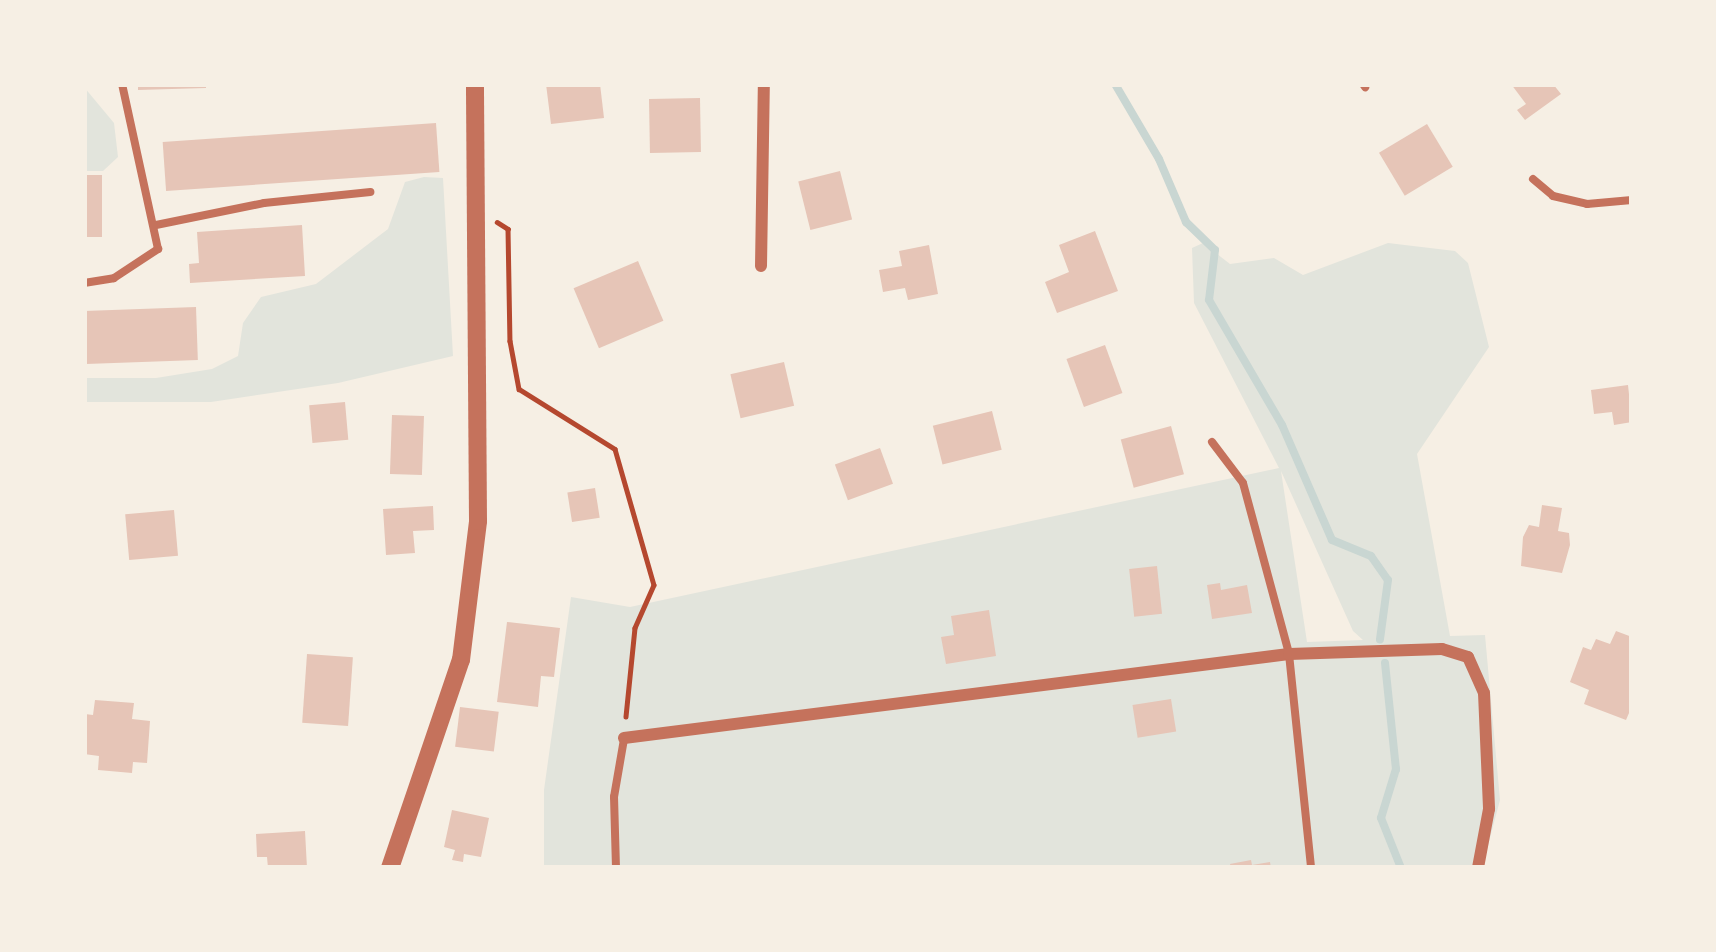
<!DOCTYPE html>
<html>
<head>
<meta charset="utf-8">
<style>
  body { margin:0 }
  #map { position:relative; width:1716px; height:952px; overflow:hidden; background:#f6efe4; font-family:Arial,sans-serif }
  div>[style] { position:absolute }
  .green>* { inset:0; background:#e2e4dc }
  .stream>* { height:8px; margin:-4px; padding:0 4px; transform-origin:4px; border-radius:4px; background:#c9d6d2 }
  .building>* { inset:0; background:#e6c5b7; transform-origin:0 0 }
  .path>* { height:4.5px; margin:-2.25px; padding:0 2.25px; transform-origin:2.25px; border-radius:2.25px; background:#b5482f }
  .service>* { height:8px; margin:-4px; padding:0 4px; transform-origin:4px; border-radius:4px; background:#c5725c }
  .minor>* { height:12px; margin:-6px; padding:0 6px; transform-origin:6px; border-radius:6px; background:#c5725c }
  .tertiary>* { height:18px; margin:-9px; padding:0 9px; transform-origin:9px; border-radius:9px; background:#c5725c }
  span { translate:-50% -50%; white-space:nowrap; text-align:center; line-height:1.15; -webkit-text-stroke:9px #f6efe4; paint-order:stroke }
  .frame { position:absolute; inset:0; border:87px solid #f6efe4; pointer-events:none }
</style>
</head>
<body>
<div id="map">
  <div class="green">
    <div style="clip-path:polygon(84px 87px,114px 123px,118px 157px,103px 171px,84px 171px)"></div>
    <div style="clip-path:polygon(424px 177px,443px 178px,453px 356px,338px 383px,211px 402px,84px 402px,84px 378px,156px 378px,212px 369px,238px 356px,243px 323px,261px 297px,316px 284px,388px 229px,405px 182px)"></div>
    <div style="clip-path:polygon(evenodd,1203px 243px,1230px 264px,1274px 258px,1303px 275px,1388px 243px,1455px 251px,1468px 263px,1489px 347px,1417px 454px,1450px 636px,1485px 635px,1500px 800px,1482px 868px,544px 868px,544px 790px,571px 597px,630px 607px,1279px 468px,1194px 303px,1192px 248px,1203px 243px,1281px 471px,1353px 631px,1363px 640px,1307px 642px,1281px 471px)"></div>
  </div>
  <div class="stream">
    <div style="left:1115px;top:84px;width:87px;rotate:59.6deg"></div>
    <div style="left:1159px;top:159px;width:69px;rotate:66.8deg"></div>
    <div style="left:1186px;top:222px;width:40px;rotate:44deg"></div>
    <div style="left:1215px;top:250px;width:50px;rotate:96.8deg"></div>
    <div style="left:1209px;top:300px;width:145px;rotate:59.7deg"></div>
    <div style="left:1282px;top:425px;width:125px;rotate:66.5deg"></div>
    <div style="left:1332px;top:540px;width:42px;rotate:22.3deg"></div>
    <div style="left:1371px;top:556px;width:29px;rotate:55deg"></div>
    <div style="left:1388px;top:580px;width:60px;rotate:97.7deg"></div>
    <div style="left:1385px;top:663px;width:107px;rotate:84.1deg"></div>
    <div style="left:1396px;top:769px;width:51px;rotate:107deg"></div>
    <div style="left:1381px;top:818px;width:54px;rotate:68.2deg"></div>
  </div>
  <div class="building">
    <div style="clip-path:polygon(138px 84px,206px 84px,206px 88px,138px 90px)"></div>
    <div style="clip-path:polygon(546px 84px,600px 84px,604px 118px,551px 124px)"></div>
    <div style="clip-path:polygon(1511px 84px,1553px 84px,1561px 94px,1525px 120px,1517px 110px,1526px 104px)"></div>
    <div style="left:700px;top:98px;width:54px;height:51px;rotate:89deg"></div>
    <div style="left:436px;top:123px;width:49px;height:274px;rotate:86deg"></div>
    <div style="left:1427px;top:124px;width:50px;height:56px;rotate:59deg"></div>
    <div style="left:840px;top:171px;width:50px;height:43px;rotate:76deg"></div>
    <div style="left:84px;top:175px;width:18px;height:62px"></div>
    <div style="clip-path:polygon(302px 225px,305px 276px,190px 283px,189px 264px,199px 263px,197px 232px)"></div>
    <div style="clip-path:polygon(1095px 231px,1118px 291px,1057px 313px,1045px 282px,1069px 272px,1059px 245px)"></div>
    <div style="clip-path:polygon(929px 245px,938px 294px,908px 300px,905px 288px,883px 292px,879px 270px,902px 266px,899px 251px)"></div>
    <div style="left:638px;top:261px;width:65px;height:70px;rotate:67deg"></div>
    <div style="left:196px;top:307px;width:53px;height:112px;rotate:88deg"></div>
    <div style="left:1105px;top:345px;width:51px;height:41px;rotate:70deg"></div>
    <div style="left:784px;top:362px;width:45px;height:55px;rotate:77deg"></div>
    <div style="clip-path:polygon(1628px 385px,1632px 422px,1614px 425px,1612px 412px,1594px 414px,1591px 390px)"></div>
    <div style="left:345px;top:402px;width:38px;height:36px;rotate:85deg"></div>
    <div style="left:992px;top:411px;width:40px;height:61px;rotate:76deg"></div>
    <div style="left:392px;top:415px;width:32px;height:59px;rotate:2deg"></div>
    <div style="left:1171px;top:426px;width:50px;height:52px;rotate:75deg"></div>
    <div style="left:880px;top:448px;width:38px;height:48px;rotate:70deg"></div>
    <div style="left:595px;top:488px;width:30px;height:28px;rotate:81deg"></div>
    <div style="clip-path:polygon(1542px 505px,1562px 508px,1558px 531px,1569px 533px,1570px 545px,1562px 573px,1521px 566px,1523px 537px,1529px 525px,1539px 527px)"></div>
    <div style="clip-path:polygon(433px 506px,434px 530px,413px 531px,415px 553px,386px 555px,383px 509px)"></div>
    <div style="left:174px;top:510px;width:46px;height:49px;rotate:85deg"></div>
    <div style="left:1157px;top:566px;width:48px;height:28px;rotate:84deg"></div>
    <div style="clip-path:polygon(1220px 583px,1221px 590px,1247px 585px,1252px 613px,1212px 619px,1207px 585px)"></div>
    <div style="clip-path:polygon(989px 610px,996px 656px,946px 664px,941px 637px,954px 635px,951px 616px)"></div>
    <div style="clip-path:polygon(507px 622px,560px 628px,554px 677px,541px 676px,538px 707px,497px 702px)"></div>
    <div style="clip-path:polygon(1616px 631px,1632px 637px,1632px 706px,1626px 720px,1584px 704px,1589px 690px,1570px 682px,1583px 647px,1591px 650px,1596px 639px,1610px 644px)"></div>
    <div style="left:307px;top:654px;width:46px;height:69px;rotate:4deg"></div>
    <div style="left:1171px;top:699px;width:33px;height:39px;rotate:81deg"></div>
    <div style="clip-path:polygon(95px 700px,134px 703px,132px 719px,150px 721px,147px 763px,133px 762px,132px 773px,98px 770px,99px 756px,84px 754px,85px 714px,93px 715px)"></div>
    <div style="left:460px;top:707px;width:39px;height:40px;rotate:7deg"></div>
    <div style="clip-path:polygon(452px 810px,489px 818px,481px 857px,464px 854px,463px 862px,452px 860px,455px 850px,444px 847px)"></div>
    <div style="clip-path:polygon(305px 831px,307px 868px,268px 868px,267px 857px,257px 857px,256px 834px)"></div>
    <div style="clip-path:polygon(1251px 860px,1252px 865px,1270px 862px,1271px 868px,1231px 868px,1230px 864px)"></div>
  </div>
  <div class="path">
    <div style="left:497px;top:222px;width:13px;rotate:32deg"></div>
    <div style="left:508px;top:229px;width:112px;rotate:89deg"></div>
    <div style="left:510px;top:341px;width:49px;rotate:79.4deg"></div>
    <div style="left:519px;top:389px;width:113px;rotate:32deg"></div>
    <div style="left:615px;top:449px;width:141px;rotate:74deg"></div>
    <div style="left:654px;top:585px;width:47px;rotate:113.8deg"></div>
    <div style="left:635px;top:628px;width:89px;rotate:95.8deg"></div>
  </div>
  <div class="service">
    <div style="left:1363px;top:84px;width:4px;rotate:56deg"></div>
    <div style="left:1533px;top:179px;width:26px;rotate:40deg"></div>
    <div style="left:1553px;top:196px;width:35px;rotate:13deg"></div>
    <div style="left:1587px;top:204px;width:45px;rotate:-5.1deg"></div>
    <div style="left:156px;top:225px;width:110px;rotate:-11.5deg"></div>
    <div style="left:264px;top:203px;width:107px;rotate:-5.9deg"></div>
    <div style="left:84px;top:283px;width:30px;rotate:-9deg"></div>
    <div style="left:114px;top:278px;width:53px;rotate:-33.4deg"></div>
    <div style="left:158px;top:249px;width:169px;rotate:-102.3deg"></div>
    <div style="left:1212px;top:442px;width:51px;rotate:52.9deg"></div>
    <div style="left:1243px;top:483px;width:177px;rotate:74.9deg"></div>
    <div style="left:1289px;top:654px;width:215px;rotate:84.1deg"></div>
    <div style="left:616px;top:868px;width:71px;rotate:-91.6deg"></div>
    <div style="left:614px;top:797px;width:59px;rotate:-80.2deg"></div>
  </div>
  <div class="minor">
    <div style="left:761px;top:266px;width:182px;rotate:-89.1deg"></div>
    <div style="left:624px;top:738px;width:670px;rotate:-7.2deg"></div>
    <div style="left:1289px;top:654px;width:153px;rotate:-1.9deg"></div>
    <div style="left:1442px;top:649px;width:27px;rotate:17deg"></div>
    <div style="left:1468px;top:657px;width:39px;rotate:66deg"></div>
    <div style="left:1484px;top:693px;width:116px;rotate:87.5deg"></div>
    <div style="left:1489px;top:809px;width:60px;rotate:100.6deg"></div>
  </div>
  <div class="tertiary">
    <div style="left:390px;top:868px;width:220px;rotate:-71.2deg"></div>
    <div style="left:461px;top:660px;width:140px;rotate:-83deg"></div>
    <div style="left:478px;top:521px;width:437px;rotate:-90.4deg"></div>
  </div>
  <div class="frame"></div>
</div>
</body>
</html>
